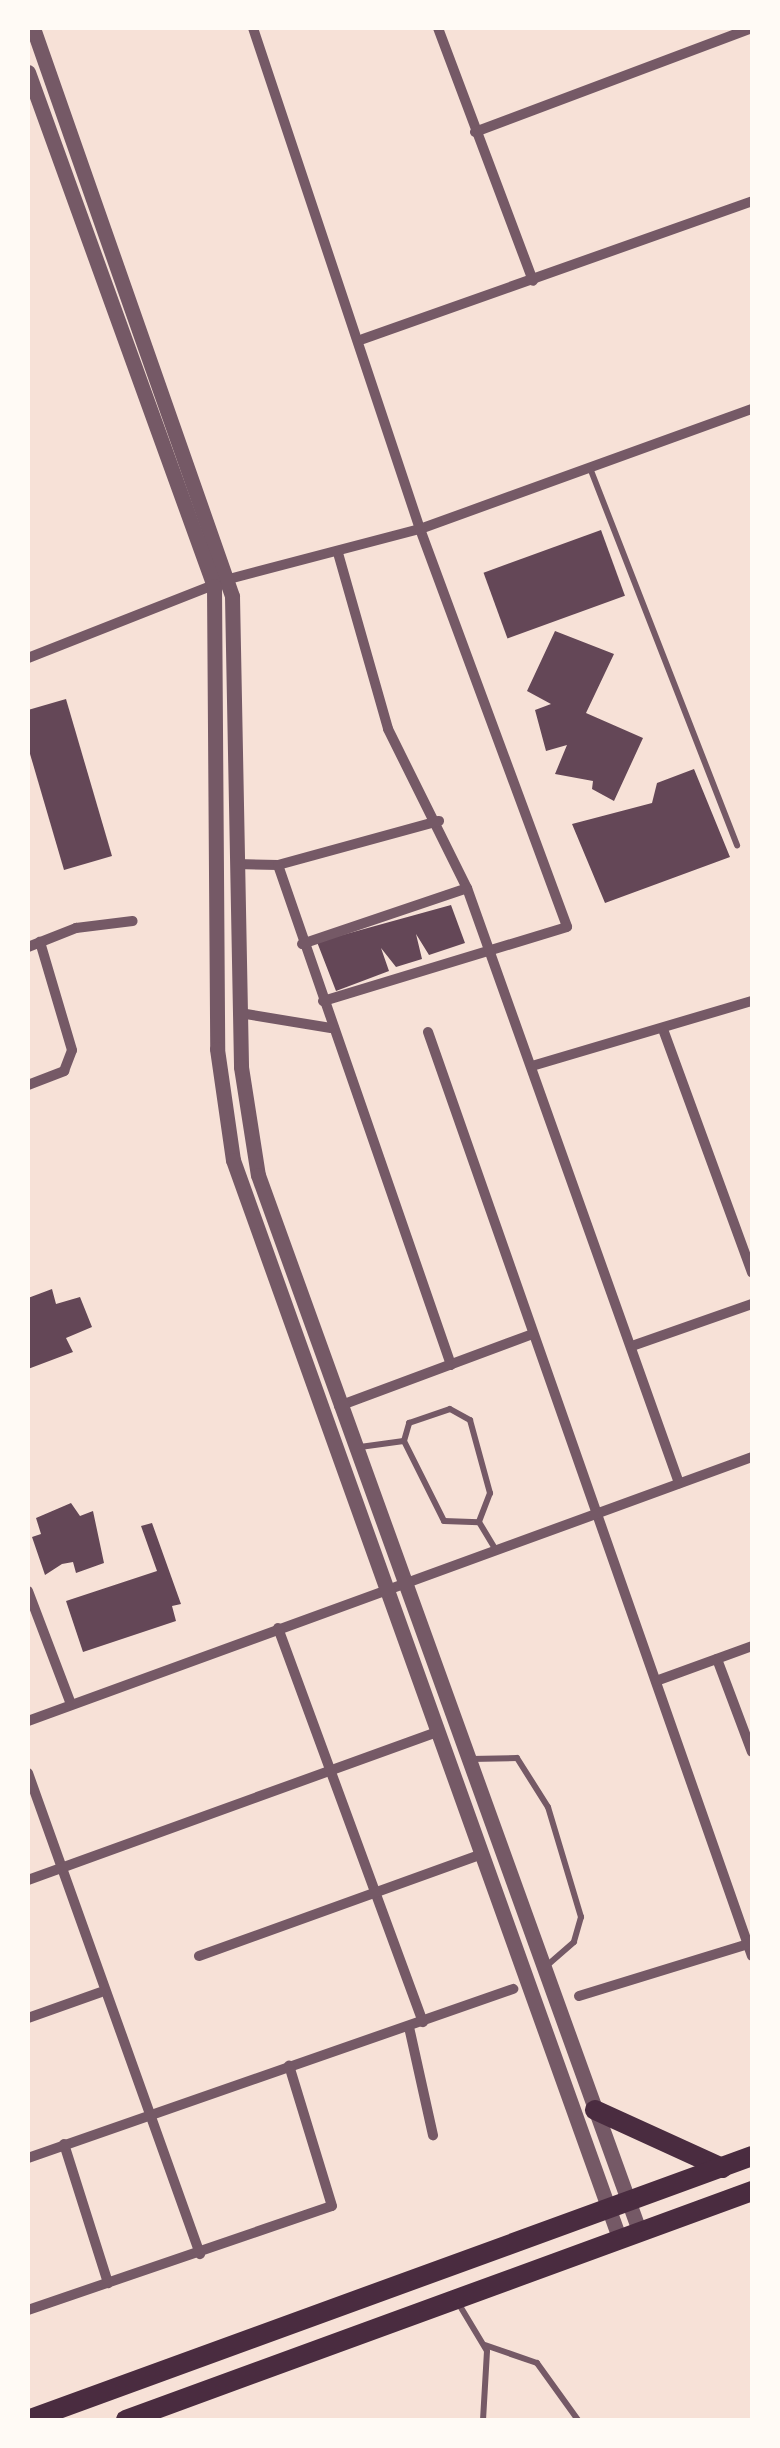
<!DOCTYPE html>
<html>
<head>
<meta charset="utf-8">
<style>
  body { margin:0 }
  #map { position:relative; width:780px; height:2448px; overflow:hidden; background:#f7e1d7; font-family:Arial,sans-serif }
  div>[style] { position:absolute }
  .building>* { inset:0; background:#644757; transform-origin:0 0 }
  .service>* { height:6px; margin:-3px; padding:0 3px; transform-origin:3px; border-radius:3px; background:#755966 }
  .minor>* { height:10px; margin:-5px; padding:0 5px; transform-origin:5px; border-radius:5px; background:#755966 }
  .tertiary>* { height:15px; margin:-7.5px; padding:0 7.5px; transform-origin:7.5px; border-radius:7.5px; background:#755966 }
  .trunk>* { height:20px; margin:-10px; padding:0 10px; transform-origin:10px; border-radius:10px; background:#4a2c40 }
  span { translate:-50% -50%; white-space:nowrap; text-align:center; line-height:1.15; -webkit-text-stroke:9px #fffaf5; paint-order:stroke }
  .frame { position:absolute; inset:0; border:30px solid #fffaf5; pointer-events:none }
</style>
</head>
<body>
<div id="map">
  <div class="building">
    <div style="left:601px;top:530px;width:70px;height:125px;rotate:70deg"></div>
    <div style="clip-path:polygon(555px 631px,614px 654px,586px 713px,643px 738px,614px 801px,592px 789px,593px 781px,555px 774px,567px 745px,546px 751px,535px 710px,551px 704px,527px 691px)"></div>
    <div style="clip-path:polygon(66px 699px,112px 856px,64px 870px,28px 747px,28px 710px)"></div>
    <div style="clip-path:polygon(694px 769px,730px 857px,605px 903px,572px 824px,652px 803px,657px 783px)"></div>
    <div style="clip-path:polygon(451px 905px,465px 943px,429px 955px,416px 934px,422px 959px,396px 967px,381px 948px,389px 971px,336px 991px,317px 942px)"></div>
    <div style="clip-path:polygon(52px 1289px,56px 1304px,80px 1297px,92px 1327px,66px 1338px,73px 1352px,28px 1369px,28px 1298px)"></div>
    <div style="clip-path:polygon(71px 1503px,80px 1516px,93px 1511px,104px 1563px,76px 1573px,73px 1562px,62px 1564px,45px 1575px,32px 1537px,41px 1534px,36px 1518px)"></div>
    <div style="clip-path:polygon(152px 1523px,181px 1604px,172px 1606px,176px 1621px,83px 1652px,66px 1601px,157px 1571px,141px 1526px)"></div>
  </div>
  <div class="service">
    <div style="left:590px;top:468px;width:405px;rotate:68.7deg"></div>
    <div style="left:404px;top:1441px;width:89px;rotate:63.4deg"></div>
    <div style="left:444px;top:1521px;width:35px;rotate:2deg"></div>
    <div style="left:360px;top:1447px;width:44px;rotate:-7.8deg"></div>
    <div style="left:404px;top:1441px;width:19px;rotate:-74deg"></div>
    <div style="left:409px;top:1423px;width:43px;rotate:-18.9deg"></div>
    <div style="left:450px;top:1409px;width:23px;rotate:29deg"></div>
    <div style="left:470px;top:1420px;width:76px;rotate:74.7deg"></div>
    <div style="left:490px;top:1493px;width:31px;rotate:111deg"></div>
    <div style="left:479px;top:1522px;width:31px;rotate:59deg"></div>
    <div style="left:471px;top:1759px;width:46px;rotate:-1.2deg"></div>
    <div style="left:517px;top:1758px;width:58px;rotate:57.7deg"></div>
    <div style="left:548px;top:1807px;width:115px;rotate:73.3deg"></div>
    <div style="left:581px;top:1917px;width:26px;rotate:106deg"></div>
    <div style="left:574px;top:1942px;width:40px;rotate:139deg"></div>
    <div style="left:457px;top:2301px;width:58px;rotate:59deg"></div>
    <div style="left:487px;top:2351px;width:69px;rotate:93.3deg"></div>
    <div style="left:485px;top:2345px;width:55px;rotate:19.1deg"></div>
    <div style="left:537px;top:2363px;width:70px;rotate:54.3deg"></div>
  </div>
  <div class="minor">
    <div style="left:253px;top:28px;width:528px;rotate:71.57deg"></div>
    <div style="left:420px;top:529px;width:424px;rotate:69.7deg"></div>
    <div style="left:567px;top:927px;width:255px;rotate:163.1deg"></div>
    <div style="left:438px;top:28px;width:270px;rotate:69.4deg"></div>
    <div style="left:475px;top:132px;width:295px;rotate:-20.6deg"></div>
    <div style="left:363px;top:339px;width:413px;rotate:-19.5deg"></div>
    <div style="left:338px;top:553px;width:183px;rotate:74.1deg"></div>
    <div style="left:388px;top:729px;width:178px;rotate:63.6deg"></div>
    <div style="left:467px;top:888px;width:632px;rotate:70.39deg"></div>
    <div style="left:28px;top:658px;width:216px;rotate:-21.5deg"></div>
    <div style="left:229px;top:579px;width:197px;rotate:-14.7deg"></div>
    <div style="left:420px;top:529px;width:353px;rotate:-19.9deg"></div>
    <div style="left:236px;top:864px;width:42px;rotate:1.4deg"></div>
    <div style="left:278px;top:865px;width:167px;rotate:-15.3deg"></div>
    <div style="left:278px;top:865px;width:529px;rotate:70.91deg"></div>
    <div style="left:302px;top:944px;width:174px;rotate:-18.7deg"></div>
    <div style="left:28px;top:947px;width:52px;rotate:-21.6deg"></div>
    <div style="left:76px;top:928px;width:57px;rotate:-7deg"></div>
    <div style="left:240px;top:1013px;width:92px;rotate:9.4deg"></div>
    <div style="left:428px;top:1032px;width:979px;rotate:70.68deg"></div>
    <div style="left:664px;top:1032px;width:256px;rotate:69.9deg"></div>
    <div style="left:532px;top:1066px;width:229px;rotate:-16.5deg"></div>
    <div style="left:28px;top:1085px;width:39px;rotate:-21deg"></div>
    <div style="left:64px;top:1071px;width:22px;rotate:-69deg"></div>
    <div style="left:72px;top:1050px;width:113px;rotate:-106.5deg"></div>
    <div style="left:632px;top:1346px;width:127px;rotate:-19.3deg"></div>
    <div style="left:339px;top:1406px;width:207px;rotate:-20.4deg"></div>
    <div style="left:28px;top:1591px;width:121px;rotate:69.2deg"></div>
    <div style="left:278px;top:1628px;width:420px;rotate:69.8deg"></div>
    <div style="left:717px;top:1659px;width:99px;rotate:69.4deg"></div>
    <div style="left:656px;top:1681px;width:102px;rotate:-20deg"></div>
    <div style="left:28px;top:1721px;width:771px;rotate:-20.03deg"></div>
    <div style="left:28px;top:1773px;width:511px;rotate:70.32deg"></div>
    <div style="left:28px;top:1880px;width:432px;rotate:-19.9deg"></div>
    <div style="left:199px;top:1956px;width:298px;rotate:-19.8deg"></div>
    <div style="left:579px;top:1996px;width:177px;rotate:-17.1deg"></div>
    <div style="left:28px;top:2018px;width:77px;rotate:-19.6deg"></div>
    <div style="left:409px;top:2027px;width:111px;rotate:77.5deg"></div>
    <div style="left:64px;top:2144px;width:146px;rotate:72.4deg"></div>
    <div style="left:28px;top:2158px;width:514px;rotate:-19.21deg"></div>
    <div style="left:28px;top:2310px;width:321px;rotate:-18.9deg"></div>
    <div style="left:332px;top:2206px;width:147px;rotate:-107deg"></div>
  </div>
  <div class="tertiary">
    <div style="left:33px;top:28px;width:602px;rotate:70.69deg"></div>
    <div style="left:232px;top:596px;width:471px;rotate:88.9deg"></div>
    <div style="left:241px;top:1067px;width:109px;rotate:81.1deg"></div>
    <div style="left:258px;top:1175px;width:1125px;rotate:70.15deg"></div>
    <div style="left:28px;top:72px;width:547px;rotate:70.11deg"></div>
    <div style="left:214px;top:586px;width:463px;rotate:89.6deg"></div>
    <div style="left:217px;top:1049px;width:112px;rotate:81.8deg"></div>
    <div style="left:233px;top:1160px;width:1147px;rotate:70.29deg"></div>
  </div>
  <div class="trunk">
    <div style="left:595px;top:2110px;width:140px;rotate:24.5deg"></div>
    <div style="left:28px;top:2420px;width:771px;rotate:-20.03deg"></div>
    <div style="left:126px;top:2420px;width:667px;rotate:-20.09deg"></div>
  </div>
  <div class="frame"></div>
</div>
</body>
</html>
